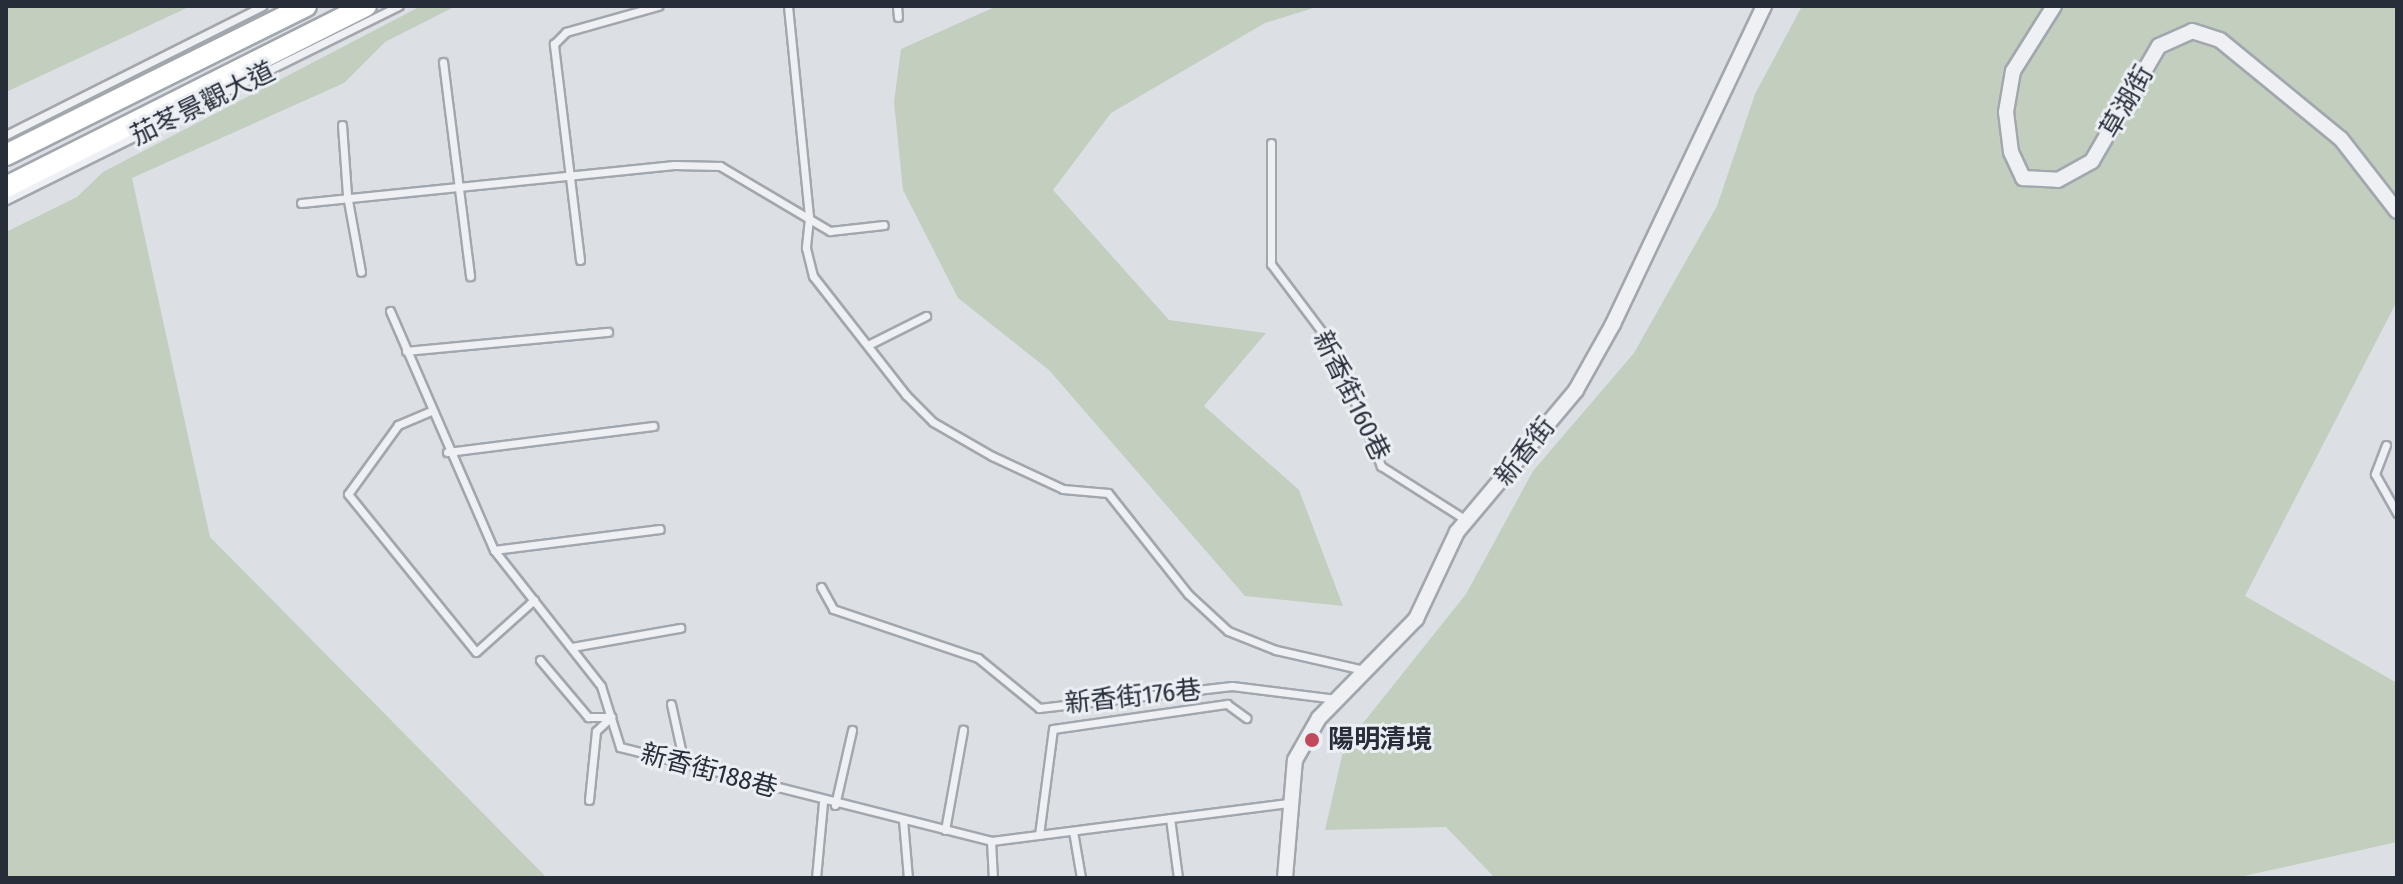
<!DOCTYPE html>
<html>
<head>
<meta charset="utf-8">
<style>
  body { margin:0 }
  #map { position:relative; width:2403px; height:884px; overflow:hidden; background:#dce0e5; font-family:"Fira Sans Condensed","Noto Sans TC",sans-serif }
  div>[style] { position:absolute }
  .green>* { inset:0; background:#c2cebe }
  .roads { filter:drop-shadow(2px 0 #a2a7ae) drop-shadow(-2px 0 #a2a7ae) drop-shadow(0 2px #a2a7ae) drop-shadow(0 -2px #a2a7ae) }
  .lane>* { height:7px; margin:-3.5px; padding:0 3.5px; transform-origin:3.5px; border-radius:3.5px; background:#eef0f4 }
  .street>* { height:14px; margin:-7px; padding:0 7px; transform-origin:7px; border-radius:7px; background:#eef0f4 }
  .secondary>* { height:20px; margin:-10px; padding:0 10px; transform-origin:10px; border-radius:10px; background:#fff }
  .dots>* { width:22px; height:22px; translate:-50% -50%; box-sizing:border-box; border:4px solid #ebeff3; border-radius:50% }
  span { translate:-50% -50%; white-space:nowrap; text-align:center; line-height:1.15; -webkit-text-stroke:6px #ebeff3; paint-order:stroke }
  .street-label { font-size:26px; color:#272e3a }
  .poi-label { font-size:26px; color:#272e3a; font-weight:700 }
  .left { translate:0 -50%; text-align:left }
  .frame { position:absolute; inset:0; border:8px solid #272e3a; pointer-events:none }
</style>
</head>
<body>
<div id="map">
  <div class="green">
    <div style="clip-path:polygon(6px 6px,191px 6px,6px 92px)"></div>
    <div style="clip-path:polygon(421px 6px,456px 6px,385px 42px,344px 83px,132px 178px,210px 537px,547px 878px,6px 878px,6px 232px,77px 197px,103px 172px)"></div>
    <div style="clip-path:polygon(997px 6px,1320px 6px,1265px 23px,1111px 113px,1053px 190px,1169px 320px,1266px 333px,1204px 406px,1299px 490px,1343px 606px,1245px 596px,1049px 370px,958px 298px,903px 190px,894px 102px,901px 49px)"></div>
    <div style="clip-path:polygon(1802px 6px,2397px 6px,2397px 301px,2245px 596px,2397px 683px,2397px 842px,2235px 878px,1495px 878px,1446px 827px,1325px 830px,1344px 747px,1466px 594px,1533px 471px,1634px 353px,1717px 206px,1755px 94px)"></div>
  </div>
  <div class="roads">
    <div class="lane">
      <div style="left:788px;top:6px;width:213px;rotate:84.3deg"></div>
      <div style="left:809px;top:218px;width:30px;rotate:96deg"></div>
      <div style="left:806px;top:248px;width:29px;rotate:76deg"></div>
      <div style="left:813px;top:276px;width:151px;rotate:52deg"></div>
      <div style="left:906px;top:395px;width:38px;rotate:45deg"></div>
      <div style="left:933px;top:422px;width:68px;rotate:30deg"></div>
      <div style="left:992px;top:456px;width:78px;rotate:24.9deg"></div>
      <div style="left:1063px;top:489px;width:45px;rotate:5.1deg"></div>
      <div style="left:1108px;top:493px;width:129px;rotate:51.6deg"></div>
      <div style="left:1188px;top:594px;width:54px;rotate:42.8deg"></div>
      <div style="left:1228px;top:631px;width:52px;rotate:21.6deg"></div>
      <div style="left:1276px;top:650px;width:90px;rotate:12.8deg"></div>
      <div style="left:897px;top:6px;width:11px;rotate:85deg"></div>
      <div style="left:443px;top:62px;width:216px;rotate:82.8deg"></div>
      <div style="left:342px;top:125px;width:70px;rotate:85.9deg"></div>
      <div style="left:347px;top:195px;width:78px;rotate:79.7deg"></div>
      <div style="left:6px;top:135px;width:287px;rotate:-26.7deg"></div>
      <div style="left:1271px;top:143px;width:121px;rotate:90deg"></div>
      <div style="left:1271px;top:264px;width:100px;rotate:53.1deg"></div>
      <div style="left:1331px;top:344px;width:132px;rotate:67.7deg"></div>
      <div style="left:1381px;top:466px;width:101px;rotate:32.4deg"></div>
      <div style="left:6px;top:200px;width:438px;rotate:-26.3deg"></div>
      <div style="left:301px;top:203px;width:375px;rotate:-5.8deg"></div>
      <div style="left:674px;top:165px;width:46px;rotate:1.2deg"></div>
      <div style="left:720px;top:166px;width:128px;rotate:30.6deg"></div>
      <div style="left:830px;top:231px;width:54px;rotate:-6.3deg"></div>
      <div style="left:580px;top:260px;width:218px;rotate:-96.9deg"></div>
      <div style="left:554px;top:44px;width:17px;rotate:-45deg"></div>
      <div style="left:566px;top:32px;width:96px;rotate:-15.8deg"></div>
      <div style="left:390px;top:311px;width:261px;rotate:66.5deg"></div>
      <div style="left:494px;top:550px;width:173px;rotate:51.8deg"></div>
      <div style="left:601px;top:686px;width:64px;rotate:72.7deg"></div>
      <div style="left:620px;top:747px;width:383px;rotate:14.2deg"></div>
      <div style="left:991px;top:841px;width:298px;rotate:-7.3deg"></div>
      <div style="left:868px;top:345px;width:65px;rotate:-26.6deg"></div>
      <div style="left:406px;top:351px;width:203px;rotate:-5.4deg"></div>
      <div style="left:431px;top:411px;width:36px;rotate:157deg"></div>
      <div style="left:398px;top:425px;width:85px;rotate:125.9deg"></div>
      <div style="left:348px;top:494px;width:203px;rotate:51deg"></div>
      <div style="left:476px;top:652px;width:78px;rotate:-41.9deg"></div>
      <div style="left:2386px;top:445px;width:31px;rotate:111deg"></div>
      <div style="left:2375px;top:474px;width:45px;rotate:60.6deg"></div>
      <div style="left:447px;top:452px;width:208px;rotate:-7.2deg"></div>
      <div style="left:494px;top:550px;width:167px;rotate:-7.2deg"></div>
      <div style="left:821px;top:587px;width:25px;rotate:61deg"></div>
      <div style="left:833px;top:609px;width:153px;rotate:18.7deg"></div>
      <div style="left:978px;top:658px;width:79px;rotate:39.3deg"></div>
      <div style="left:1039px;top:708px;width:194px;rotate:-6.5deg"></div>
      <div style="left:1232px;top:686px;width:105px;rotate:7.1deg"></div>
      <div style="left:572px;top:647px;width:110px;rotate:-10deg"></div>
      <div style="left:540px;top:660px;width:75px;rotate:49.9deg"></div>
      <div style="left:588px;top:717px;width:23px"></div>
      <div style="left:671px;top:704px;width:60px;rotate:77.6deg"></div>
      <div style="left:589px;top:800px;width:69px;rotate:-84.2deg"></div>
      <div style="left:596px;top:731px;width:21px;rotate:-43deg"></div>
      <div style="left:835px;top:805px;width:77px;rotate:-77.2deg"></div>
      <div style="left:1170px;top:818px;width:61px;rotate:82.4deg"></div>
      <div style="left:903px;top:820px;width:58px;rotate:85.1deg"></div>
      <div style="left:945px;top:830px;width:102px;rotate:-79.8deg"></div>
      <div style="left:1073px;top:831px;width:48px;rotate:80.3deg"></div>
      <div style="left:1039px;top:835px;width:107px;rotate:-82.5deg"></div>
      <div style="left:1053px;top:729px;width:176px;rotate:-8.2deg"></div>
      <div style="left:1227px;top:704px;width:24px;rotate:36deg"></div>
      <div style="left:991px;top:841px;width:37px;rotate:87deg"></div>
      <div style="left:816px;top:878px;width:76px;rotate:-84.7deg"></div>
    </div>
    <div class="street">
      <div style="left:2054px;top:6px;width:77px;rotate:122.2deg"></div>
      <div style="left:2013px;top:71px;width:42px;rotate:99.7deg"></div>
      <div style="left:2006px;top:112px;width:40px;rotate:82.9deg"></div>
      <div style="left:2011px;top:152px;width:29px;rotate:65deg"></div>
      <div style="left:2023px;top:178px;width:35px;rotate:3deg"></div>
      <div style="left:2058px;top:180px;width:39px;rotate:-29deg"></div>
      <div style="left:2092px;top:161px;width:133px;rotate:-59.8deg"></div>
      <div style="left:2159px;top:46px;width:36px;rotate:-24deg"></div>
      <div style="left:2192px;top:31px;width:29px;rotate:18deg"></div>
      <div style="left:2220px;top:40px;width:156px;rotate:39.3deg"></div>
      <div style="left:2341px;top:139px;width:91px;rotate:52.1deg"></div>
      <div style="left:1285px;top:878px;width:118px;rotate:-85.2deg"></div>
      <div style="left:1295px;top:760px;width:48px;rotate:-60.3deg"></div>
      <div style="left:1319px;top:718px;width:139px;rotate:-45.6deg"></div>
      <div style="left:1416px;top:619px;width:96px;rotate:-64.8deg"></div>
      <div style="left:1457px;top:532px;width:185px;rotate:-50deg"></div>
      <div style="left:1576px;top:390px;width:76px;rotate:-60.7deg"></div>
      <div style="left:1613px;top:324px;width:352px;rotate:-64.6deg"></div>
    </div>
    <div class="secondary">
      <div style="left:6px;top:155px;width:335px;rotate:-26.4deg"></div>
      <div style="left:6px;top:187px;width:403px;rotate:-26.7deg"></div>
    </div>
  </div>
  <div class="dots">
    <div style="left:1312px;top:740px;background:#c2495c"></div>
  </div>
  <div class="street-label">
    <span style="left:2127px;top:102px;rotate:-60deg">草湖街</span>
    <span style="left:203px;top:104px;rotate:-26deg">茄苳景觀大道</span>
    <span style="left:1351px;top:396px;rotate:64deg">新香街160巷</span>
    <span style="left:1525px;top:452px;rotate:-51deg">新香街</span>
    <span style="left:1133px;top:697px;rotate:-6deg">新香街176巷</span>
    <span style="left:709px;top:771px;rotate:15deg">新香街188巷</span>
  </div>
  <div class="poi-label">
    <span class="left" style="left:1328px;top:740px">陽明清境</span>
  </div>
  <div class="frame"></div>
</div>
</body>
</html>
